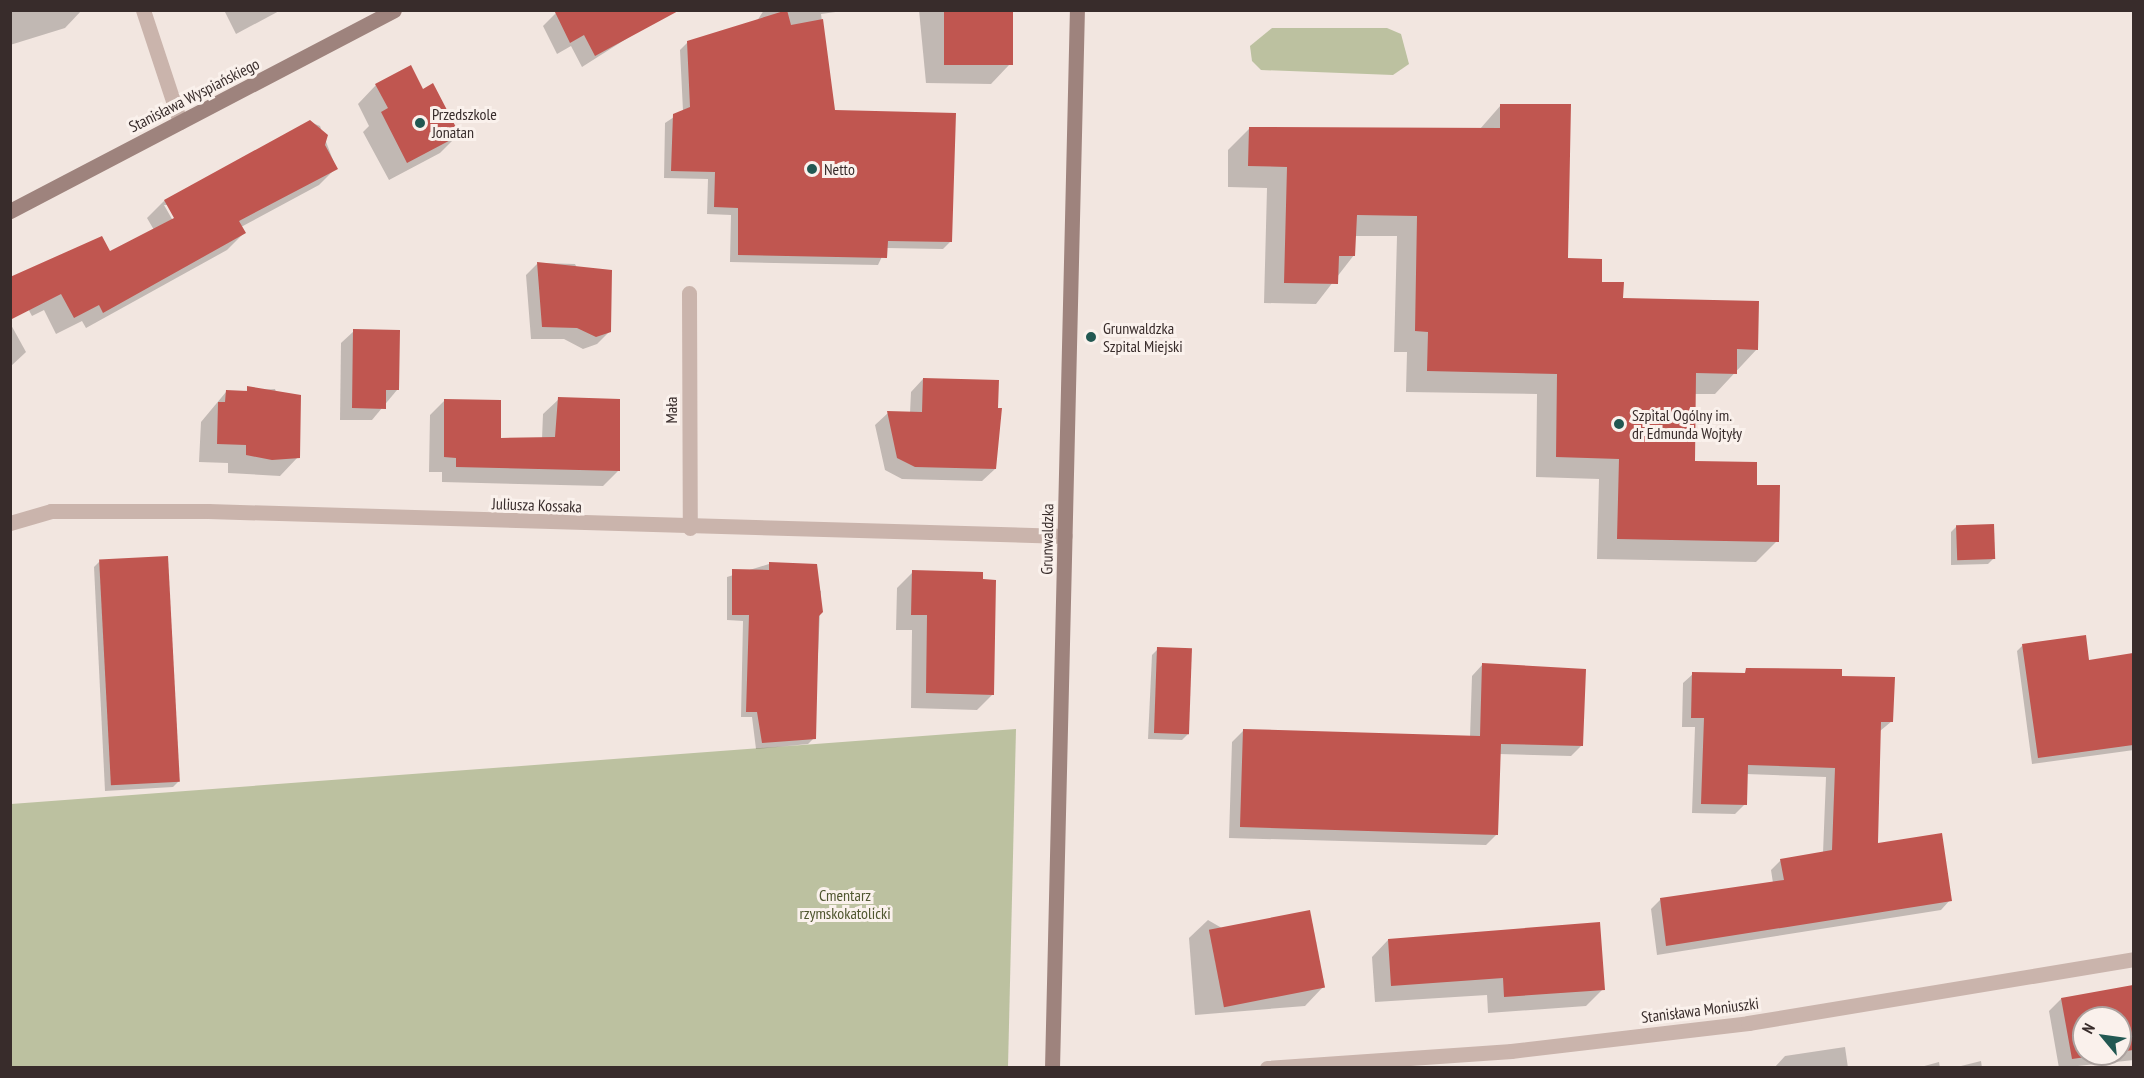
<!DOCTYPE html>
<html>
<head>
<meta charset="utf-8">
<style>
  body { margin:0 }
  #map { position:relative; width:2144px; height:1078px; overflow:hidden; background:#f2e6e0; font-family:"PT Sans Narrow",sans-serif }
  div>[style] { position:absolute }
  .green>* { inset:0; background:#bcc1a0 }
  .shadow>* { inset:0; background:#0003 }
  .building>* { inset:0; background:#c05650; transform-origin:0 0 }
  .street>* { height:15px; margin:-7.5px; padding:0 7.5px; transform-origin:7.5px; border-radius:7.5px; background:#cab4ac }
  .secondary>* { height:15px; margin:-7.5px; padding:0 7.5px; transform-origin:7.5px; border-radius:7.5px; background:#9e837d }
  .dots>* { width:16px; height:16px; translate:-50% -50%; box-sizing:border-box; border:3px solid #faf1ec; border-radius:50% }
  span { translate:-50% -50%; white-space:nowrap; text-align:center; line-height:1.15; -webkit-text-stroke:6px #faf1ec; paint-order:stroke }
  .street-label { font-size:16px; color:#382c2b }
  .poi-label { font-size:16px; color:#382c2b }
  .left { translate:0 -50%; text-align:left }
  .park-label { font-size:16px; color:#4f562f }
  .frame { position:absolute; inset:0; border:12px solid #382c2b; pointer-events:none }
  .north { position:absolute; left:2072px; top:1006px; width:60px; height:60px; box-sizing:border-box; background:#faf1ec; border:2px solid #aca29f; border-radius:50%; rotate:299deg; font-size:16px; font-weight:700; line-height:24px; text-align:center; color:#382c2b }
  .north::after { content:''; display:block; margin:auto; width:21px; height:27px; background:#225852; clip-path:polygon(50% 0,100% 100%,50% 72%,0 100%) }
</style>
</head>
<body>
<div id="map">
  <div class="green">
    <div style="clip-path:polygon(1272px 28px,1387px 28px,1401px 34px,1409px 64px,1393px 75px,1261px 70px,1252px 61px,1250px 46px)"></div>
    <div style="clip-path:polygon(1016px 729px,1008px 1067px,11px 1067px,11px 804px)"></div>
  </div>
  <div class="shadow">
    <div style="clip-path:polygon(10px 10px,82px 10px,65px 28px,10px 45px)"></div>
    <div style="clip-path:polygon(224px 10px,281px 10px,236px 34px)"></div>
    <div style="clip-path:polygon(559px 10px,637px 32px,582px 67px,571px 46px,557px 54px,543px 26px)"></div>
    <div style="clip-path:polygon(764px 10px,850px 10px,821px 14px,834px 112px,951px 241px,943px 249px,886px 248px,878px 265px,730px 262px,731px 215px,707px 214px,708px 179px,664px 178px,665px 123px,683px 111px,680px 50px,688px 42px,757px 21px)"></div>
    <div style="clip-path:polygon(919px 10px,1010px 10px,1009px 65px,991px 84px,926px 83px)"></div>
    <div style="clip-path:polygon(376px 85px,423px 91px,458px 135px,440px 153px,389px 180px,363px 132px,369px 126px,358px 104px)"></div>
    <div style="clip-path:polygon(1501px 105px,1566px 260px,1622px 300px,1757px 349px,1715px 394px,1694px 394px,1693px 462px,1755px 486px,1777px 541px,1756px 562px,1597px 559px,1599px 479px,1536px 477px,1537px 394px,1406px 392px,1407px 352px,1394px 352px,1397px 236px,1355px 236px,1354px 255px,1316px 304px,1264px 303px,1267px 188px,1228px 187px,1228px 150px,1249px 129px,1480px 129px)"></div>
    <div style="clip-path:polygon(evenodd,310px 122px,320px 126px,336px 168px,319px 185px,241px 227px,244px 233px,227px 250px,86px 328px,82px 321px,56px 334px,44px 310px,32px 316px,15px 285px,109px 253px,154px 230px,147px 218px,164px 201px,310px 122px,164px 205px,168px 205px,179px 224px,176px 226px,164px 205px)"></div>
    <div style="clip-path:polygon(538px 263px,575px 264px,609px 332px,597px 344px,583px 349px,564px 339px,531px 339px,526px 275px)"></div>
    <div style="clip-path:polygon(10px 323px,26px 352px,10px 367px)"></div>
    <div style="clip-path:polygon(354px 331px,397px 390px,372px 420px,340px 420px,341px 343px)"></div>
    <div style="clip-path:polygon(923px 379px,995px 469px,982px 481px,902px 479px,885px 470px,875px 425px,888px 413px,910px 413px,911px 392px)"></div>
    <div style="clip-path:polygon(275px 389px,298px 457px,280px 476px,228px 473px,228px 463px,199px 462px,201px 422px,226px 392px)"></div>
    <div style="clip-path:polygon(559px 399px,618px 471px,603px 486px,442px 482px,442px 472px,429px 472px,430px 415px,445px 400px,499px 439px,542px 439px,543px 414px)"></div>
    <div style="clip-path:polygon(1957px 526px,1994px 558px,1988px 564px,1951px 565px,1951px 532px)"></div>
    <div style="clip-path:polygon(100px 561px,179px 781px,173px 787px,105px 791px,94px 567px)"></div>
    <div style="clip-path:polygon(769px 564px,821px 591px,814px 738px,808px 744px,756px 749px,752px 717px,741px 717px,743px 621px,727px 620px,727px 577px)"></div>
    <div style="clip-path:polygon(913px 572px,993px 694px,977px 710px,911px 708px,912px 630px,896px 630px,897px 588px)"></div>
    <div style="clip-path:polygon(2023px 645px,2088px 662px,2134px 654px,2134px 750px,2032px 764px,2017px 651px)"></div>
    <div style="clip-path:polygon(1158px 649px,1188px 734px,1182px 740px,1148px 739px,1152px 655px)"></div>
    <div style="clip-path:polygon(1483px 664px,1582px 745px,1571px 756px,1499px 754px,1497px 834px,1486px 845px,1229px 838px,1232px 742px,1243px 731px,1470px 737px,1472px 676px)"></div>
    <div style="clip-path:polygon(1840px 671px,1840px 678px,1892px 721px,1880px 731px,1877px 845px,1950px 900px,1941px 910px,1657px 955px,1651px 909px,1661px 899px,1773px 883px,1771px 870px,1781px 860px,1823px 853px,1826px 777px,1746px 774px,1745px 804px,1735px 814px,1692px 813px,1695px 727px,1682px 727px,1683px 683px,1693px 674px)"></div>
    <div style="clip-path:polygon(1208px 920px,1323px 987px,1305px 1006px,1195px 1015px,1189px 938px)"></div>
    <div style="clip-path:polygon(1388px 940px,1603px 989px,1586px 1006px,1488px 1013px,1487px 995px,1375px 1002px,1372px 957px)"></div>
    <div style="clip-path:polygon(evenodd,2134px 987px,2134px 1060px,2059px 1068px,2049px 1011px,2061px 999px,2134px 987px,2084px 1018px,2120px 1018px,2120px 1054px,2084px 1054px,2084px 1018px)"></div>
    <div style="clip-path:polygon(1845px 1047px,1848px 1068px,1774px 1068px,1785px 1056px)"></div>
    <div style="clip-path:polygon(1981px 1061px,1982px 1068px,1953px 1068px)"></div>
    <div style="clip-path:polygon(1939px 1062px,1940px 1068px,1917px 1068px)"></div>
  </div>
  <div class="building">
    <div style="clip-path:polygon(554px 10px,680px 10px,595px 56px,584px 35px,570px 43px)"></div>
    <div style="clip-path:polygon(787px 10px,791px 25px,823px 19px,835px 110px,956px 113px,952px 242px,888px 241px,887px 258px,738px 255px,738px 208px,714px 207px,715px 172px,671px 171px,673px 114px,690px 107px,687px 41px)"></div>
    <div style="left:944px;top:10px;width:69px;height:55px"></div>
    <div style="clip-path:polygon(411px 65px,423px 89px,433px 83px,460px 135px,407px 163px,381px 112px,388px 108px,375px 84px)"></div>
    <div style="clip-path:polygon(1500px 104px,1571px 104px,1568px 258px,1602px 259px,1602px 282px,1624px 282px,1623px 298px,1759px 301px,1758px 350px,1737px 349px,1737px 374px,1696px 373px,1695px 461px,1757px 462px,1757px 485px,1780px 485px,1779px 542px,1617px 539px,1619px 459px,1556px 457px,1557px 374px,1427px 371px,1428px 332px,1415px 331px,1417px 216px,1357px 215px,1355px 256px,1339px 256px,1338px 284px,1284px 283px,1287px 167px,1248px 166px,1249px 127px,1500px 128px)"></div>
    <div style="clip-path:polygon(310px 120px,328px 135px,325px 145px,338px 169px,239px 221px,246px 233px,103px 313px,99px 305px,74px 318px,61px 294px,10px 320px,10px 277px,102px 236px,110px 251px,174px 218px,164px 200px)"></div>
    <div style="clip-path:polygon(537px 262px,612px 270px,611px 332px,596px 337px,577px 328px,542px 327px)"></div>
    <div style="clip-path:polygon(353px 329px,400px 330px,399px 390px,386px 390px,386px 409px,352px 408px)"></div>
    <div style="clip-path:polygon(923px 378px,999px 380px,998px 408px,1002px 408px,996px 469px,915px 467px,897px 458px,887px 411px,922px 412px)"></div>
    <div style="clip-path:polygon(247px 386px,301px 395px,300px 458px,272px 460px,246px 455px,246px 445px,217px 444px,218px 402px,225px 402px,226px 390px,247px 391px)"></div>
    <div style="clip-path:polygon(558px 397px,620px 399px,620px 471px,456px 467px,456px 458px,444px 457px,444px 399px,501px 400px,501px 438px,555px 437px)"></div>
    <div style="left:1994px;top:524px;width:35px;height:38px;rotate:88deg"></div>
    <div style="left:168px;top:556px;width:226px;height:69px;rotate:87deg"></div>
    <div style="clip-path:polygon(769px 562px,817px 564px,823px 612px,819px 616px,816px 739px,762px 743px,757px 712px,746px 712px,749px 615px,732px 615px,732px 569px,769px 570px)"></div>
    <div style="clip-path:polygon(912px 570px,983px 572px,983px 579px,996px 580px,994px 695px,926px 693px,927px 615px,911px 615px)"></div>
    <div style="clip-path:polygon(2086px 635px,2089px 660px,2133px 653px,2133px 745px,2038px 758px,2022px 644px)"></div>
    <div style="left:1157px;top:647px;width:35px;height:86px;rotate:2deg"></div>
    <div style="clip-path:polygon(1482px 663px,1586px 669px,1583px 746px,1501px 744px,1498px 835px,1240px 827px,1243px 729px,1480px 736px)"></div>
    <div style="clip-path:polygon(1746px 668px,1842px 669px,1842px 676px,1895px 677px,1893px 722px,1881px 722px,1878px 843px,1942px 833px,1952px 901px,1666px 946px,1660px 898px,1784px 880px,1780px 859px,1832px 850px,1835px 768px,1748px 765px,1747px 805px,1701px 804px,1704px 718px,1691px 718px,1692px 672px,1745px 673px)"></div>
    <div style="left:1310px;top:910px;width:79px;height:103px;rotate:79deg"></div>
    <div style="clip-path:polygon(1600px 922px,1605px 990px,1504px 997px,1503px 978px,1391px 986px,1388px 939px)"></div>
    <div style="clip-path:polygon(2133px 985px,2133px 1050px,2120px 1052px,2120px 1018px,2084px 1018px,2084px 1054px,2107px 1054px,2072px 1059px,2061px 998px)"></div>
  </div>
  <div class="street">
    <div style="left:143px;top:10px;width:118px;rotate:71.7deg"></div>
    <div style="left:689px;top:293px;width:235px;rotate:89.8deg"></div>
    <div style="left:10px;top:523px;width:43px;rotate:-16.3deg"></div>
    <div style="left:51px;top:511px;width:157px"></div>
    <div style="left:208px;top:511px;width:857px;rotate:1.67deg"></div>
    <div style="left:1267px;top:1068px;width:245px;rotate:-4deg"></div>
    <div style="left:1511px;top:1051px;width:239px;rotate:-6.7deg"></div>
    <div style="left:1748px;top:1023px;width:391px;rotate:-9.4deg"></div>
  </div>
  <div class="secondary">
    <div style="left:10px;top:211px;width:433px;rotate:-27.6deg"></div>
    <div style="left:1052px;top:1068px;width:1058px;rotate:-88.65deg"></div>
  </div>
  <div class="dots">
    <div style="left:420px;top:123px;background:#225852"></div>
    <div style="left:812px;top:169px;background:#225852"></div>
    <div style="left:1091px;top:337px;background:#225852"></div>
    <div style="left:1619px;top:424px;background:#225852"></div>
  </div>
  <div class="street-label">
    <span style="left:194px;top:95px;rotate:-27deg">Stanisława Wyspiańskiego</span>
    <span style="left:671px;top:410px;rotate:-90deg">Mała</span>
    <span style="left:537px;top:505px;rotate:2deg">Juliusza Kossaka</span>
    <span style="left:1047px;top:539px;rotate:-89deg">Grunwaldzka</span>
    <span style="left:1700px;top:1010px;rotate:-7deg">Stanisława Moniuszki</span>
  </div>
  <div class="poi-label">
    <span class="left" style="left:432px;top:123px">Przedszkole<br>Jonatan</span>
    <span class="left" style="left:824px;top:169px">Netto</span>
    <span class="left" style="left:1103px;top:337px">Grunwaldzka<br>Szpital Miejski</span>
    <span class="left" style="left:1632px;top:424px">Szpital Ogólny im.<br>dr Edmunda Wojtyły</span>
  </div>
  <div class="park-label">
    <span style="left:845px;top:904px">Cmentarz<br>rzymskokatolicki</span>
  </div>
  <div class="frame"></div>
  <div class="north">N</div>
</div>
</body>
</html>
